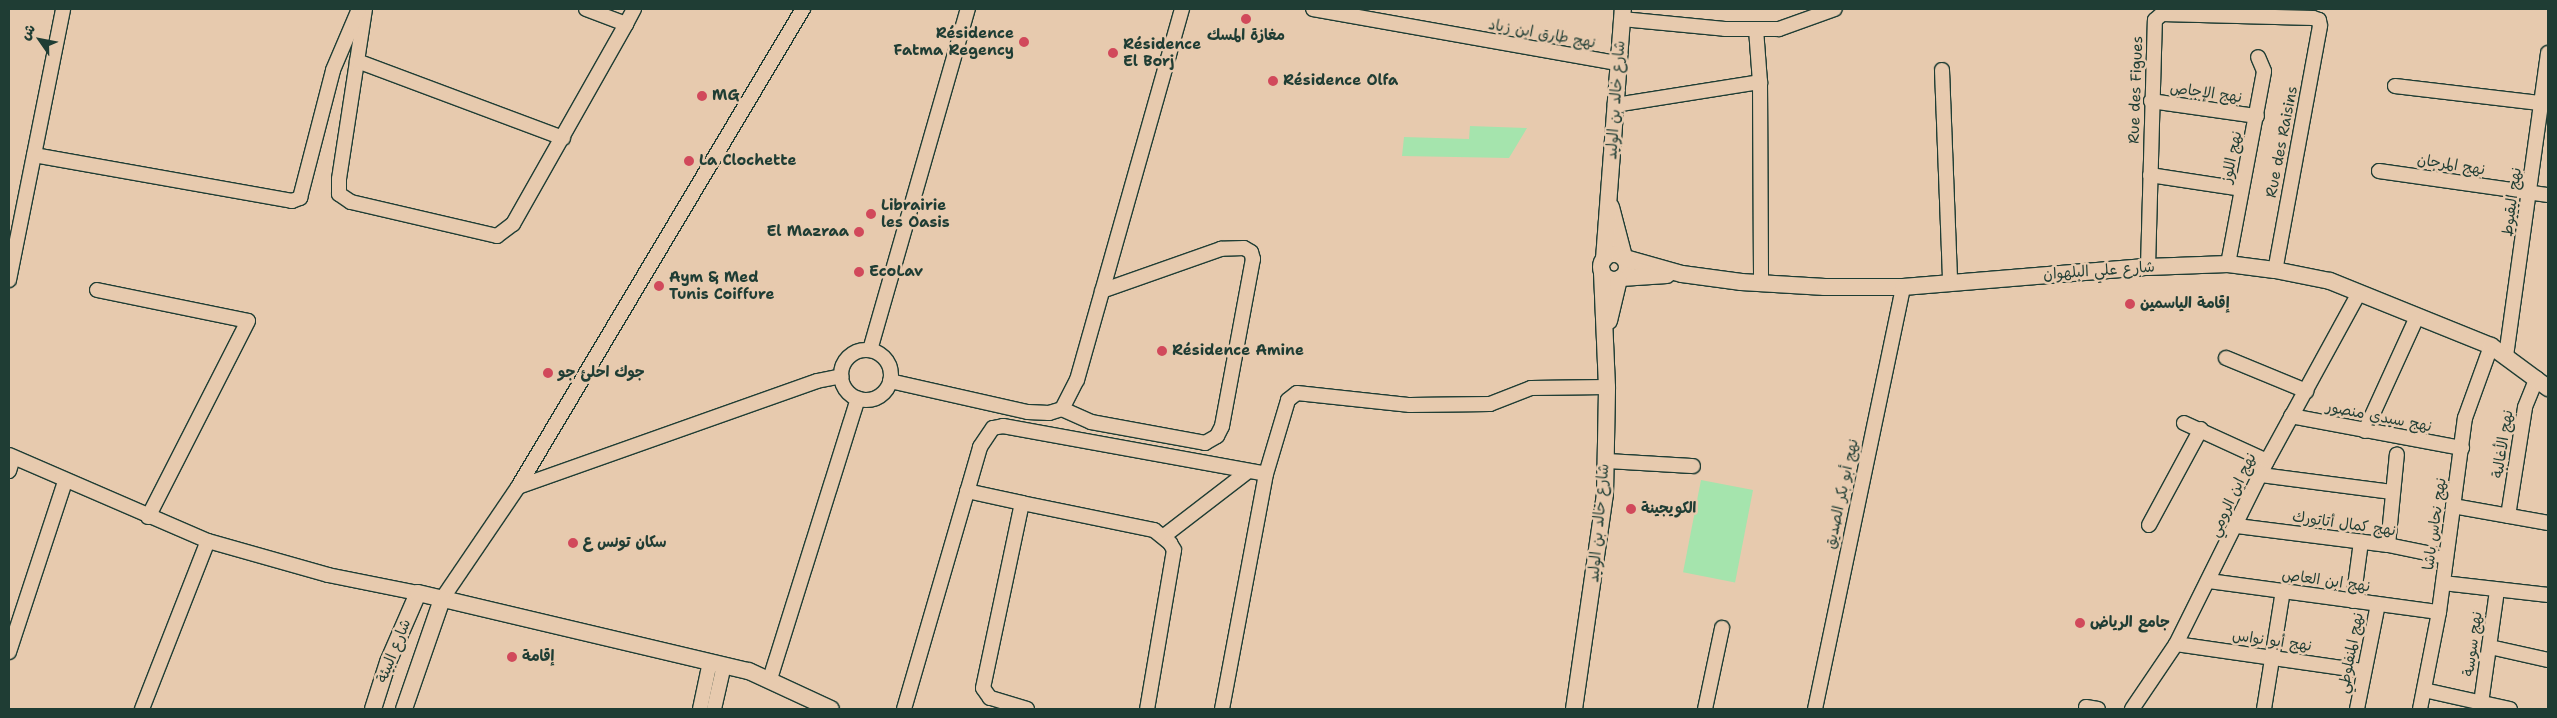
<!DOCTYPE html>
<html>
<head>
<meta charset="utf-8">
<style>
  body { margin:0 }
  #map { position:relative; width:2557px; height:718px; overflow:hidden; background:#e7caae; font-family:"Shantell Sans","Playpen Sans Arabic",sans-serif }
  div>[style] { position:absolute }
  .green>* { inset:0; background:#a5e4ad; transform-origin:0 0 }
  .roads { filter:drop-shadow(1px 0 #1f3d34) drop-shadow(-1px 0 #1f3d34) drop-shadow(0 1px #1f3d34) drop-shadow(0 -1px #1f3d34) }
  .minor>* { height:14px; margin:-7px; padding:0 7px; transform-origin:7px; border-radius:7px; background:#e7caae }
  .minor>.ring { margin:-7px; padding:0; box-sizing:content-box; background:none; border:14px solid #e7caae; border-radius:50% }
  .tertiary>* { height:16px; margin:-8px; padding:0 8px; transform-origin:8px; border-radius:8px; background:#e7caae }
  .tertiary>.ring { margin:-8px; padding:0; box-sizing:content-box; background:none; border:16px solid #e7caae; border-radius:50% }
  .dots>* { width:14px; height:14px; translate:-50% -50%; box-sizing:border-box; border:2px solid #e7caae; border-radius:50% }
  span { translate:-50% -50%; white-space:nowrap; text-align:center; line-height:1.15; -webkit-text-stroke:5px #e7caae; paint-order:stroke }
  .poi-label { font-size:15px; color:#1f3d34; font-weight:700 }
  .right { translate:-100% -50%; text-align:right }
  .left { translate:0 -50%; text-align:left }
  .street-label { font-size:15px; color:#1f3d34 }
  .frame { position:absolute; inset:0; border:10px solid #1f3d34; pointer-events:none }
  .north { position:absolute; left:15px; top:15px; width:50px; height:50px; -webkit-text-stroke:4px #e7caae; paint-order:stroke; rotate:303deg; font-size:14px; font-weight:700; line-height:20px; text-align:center; color:#1f3d34 }
  .north::after { content:''; display:block; margin:auto; width:18px; height:22px; background:#1f3d34; clip-path:polygon(50% 0,100% 100%,50% 72%,0 100%) }
</style>
</head>
<body>
<div id="map">
  <div class="green">
    <div style="clip-path:polygon(1470px 126px,1527px 128px,1509px 158px,1402px 156px,1404px 137px,1469px 139px)"></div>
    <div style="left:1701px;top:480px;width:53px;height:94px;rotate:11deg"></div>
  </div>
  <div class="roads">
    <div class="minor">
      <div style="left:365px;top:9px;width:172px;rotate:98.7deg"></div>
      <div style="left:339px;top:179px;width:15px;rotate:90deg"></div>
      <div style="left:339px;top:194px;width:14px;rotate:34deg"></div>
      <div style="left:351px;top:202px;width:150px;rotate:13.1deg"></div>
      <div style="left:497px;top:236px;width:20px;rotate:-37deg"></div>
      <div style="left:513px;top:224px;width:230px;rotate:-60.5deg"></div>
      <div style="left:586px;top:9px;width:43px;rotate:20.6deg"></div>
      <div style="left:626px;top:24px;width:17px;rotate:-62deg"></div>
      <div style="left:1313px;top:9px;width:309px;rotate:10.1deg"></div>
      <div style="left:1622px;top:19px;width:103px;rotate:5.5deg"></div>
      <div style="left:1725px;top:29px;width:31px"></div>
      <div style="left:1756px;top:29px;width:53px;rotate:85.7deg"></div>
      <div style="left:1760px;top:82px;width:202px;rotate:89.7deg"></div>
      <div style="left:1756px;top:29px;width:23px"></div>
      <div style="left:1779px;top:29px;width:59px;rotate:-19.7deg"></div>
      <div style="left:357px;top:61px;width:220px;rotate:20.5deg"></div>
      <div style="left:1942px;top:70px;width:213px;rotate:87.8deg"></div>
      <div style="left:2395px;top:86px;width:154px;rotate:6.7deg"></div>
      <div style="left:2151px;top:101px;width:107px;rotate:8.1deg"></div>
      <div style="left:1615px;top:105px;width:147px;rotate:-9deg"></div>
      <div style="left:34px;top:155px;width:262px;rotate:10.1deg"></div>
      <div style="left:292px;top:201px;width:9px;rotate:-21deg"></div>
      <div style="left:300px;top:198px;width:132px;rotate:-75.5deg"></div>
      <div style="left:333px;top:70px;width:66px;rotate:-66.9deg"></div>
      <div style="left:2379px;top:171px;width:171px;rotate:8.1deg"></div>
      <div style="left:2150px;top:175px;width:92px;rotate:8.7deg"></div>
      <div style="left:2228px;top:264px;width:196px;rotate:-79.4deg"></div>
      <div style="left:2264px;top:71px;width:15px;rotate:-113deg"></div>
      <div style="left:2148px;top:267px;width:247px;rotate:-88.4deg"></div>
      <div style="left:2155px;top:20px;width:9px;rotate:-41deg"></div>
      <div style="left:2162px;top:14px;width:151px;rotate:1.5deg"></div>
      <div style="left:2313px;top:18px;width:6px;rotate:18deg"></div>
      <div style="left:2319px;top:20px;width:6px;rotate:81deg"></div>
      <div style="left:2320px;top:26px;width:248px;rotate:100.4deg"></div>
      <div style="left:9px;top:280px;width:276px;rotate:-78.7deg"></div>
      <div style="left:97px;top:290px;width:154px;rotate:11.6deg"></div>
      <div style="left:248px;top:321px;width:220px;rotate:117deg"></div>
      <div style="left:870px;top:350px;width:355px;rotate:-74deg"></div>
      <div class="ring" style="left:841px;top:350px;width:36px;height:36px"></div>
      <div style="left:2506px;top:356px;width:306px;rotate:-82.1deg"></div>
      <div style="left:2226px;top:358px;width:87px;rotate:22.4deg"></div>
      <div style="left:890px;top:381px;width:141px;rotate:12.7deg"></div>
      <div style="left:1028px;top:412px;width:21px;rotate:3deg"></div>
      <div style="left:1049px;top:413px;width:14px;rotate:-17deg"></div>
      <div style="left:1062px;top:409px;width:33px;rotate:-63deg"></div>
      <div style="left:1077px;top:380px;width:386px;rotate:-74.2deg"></div>
      <div style="left:1062px;top:409px;width:32px;rotate:24deg"></div>
      <div style="left:1091px;top:422px;width:116px;rotate:10.4deg"></div>
      <div style="left:1205px;top:443px;width:14px;rotate:-30deg"></div>
      <div style="left:1217px;top:436px;width:11px;rotate:-63deg"></div>
      <div style="left:1222px;top:426px;width:170px;rotate:-79.5deg"></div>
      <div style="left:1253px;top:259px;width:7px;rotate:-106deg"></div>
      <div style="left:1251px;top:252px;width:8px;rotate:-150deg"></div>
      <div style="left:1244px;top:248px;width:23px;rotate:178deg"></div>
      <div style="left:1221px;top:249px;width:126px;rotate:160.6deg"></div>
      <div style="left:2291px;top:416px;width:174px;rotate:10.6deg"></div>
      <div style="left:2184px;top:423px;width:91px;rotate:24.6deg"></div>
      <div style="left:2365px;top:431px;width:125px;rotate:-65.5deg"></div>
      <div style="left:9px;top:455px;width:217px;rotate:23.4deg"></div>
      <div style="left:208px;top:541px;width:125px;rotate:15.8deg"></div>
      <div style="left:328px;top:575px;width:92px;rotate:11.3deg"></div>
      <div style="left:1606px;top:461px;width:87px;rotate:3.3deg"></div>
      <div style="left:9px;top:471px;width:14px;rotate:-73deg"></div>
      <div style="left:2261px;top:475px;width:132px;rotate:7.4deg"></div>
      <div style="left:518px;top:487px;width:317px;rotate:-19.5deg"></div>
      <div style="left:817px;top:381px;width:25px;rotate:-11deg"></div>
      <div style="left:967px;top:491px;width:56px;rotate:12.3deg"></div>
      <div style="left:2453px;top:506px;width:97px;rotate:10.1deg"></div>
      <div style="left:2508px;top:516px;width:110px;rotate:-81.1deg"></div>
      <div style="left:2525px;top:407px;width:31px;rotate:-68deg"></div>
      <div style="left:2149px;top:525px;width:109px;rotate:-61.6deg"></div>
      <div style="left:2237px;top:526px;width:152px;rotate:7.2deg"></div>
      <div style="left:2388px;top:545px;width:59px;rotate:11.7deg"></div>
      <div style="left:1164px;top:536px;width:105px;rotate:-37.6deg"></div>
      <div style="left:2388px;top:545px;width:91px;rotate:-84.4deg"></div>
      <div style="left:2209px;top:581px;width:232px;rotate:7.7deg"></div>
      <div style="left:2443px;top:583px;width:106px;rotate:6.5deg"></div>
      <div style="left:442px;top:599px;width:135px;rotate:-55.8deg"></div>
      <div style="left:518px;top:487px;width:557px;rotate:-59.2deg"></div>
      <div style="left:2353px;top:601px;width:60px;rotate:-82.3deg"></div>
      <div style="left:2176px;top:644px;width:190px;rotate:8.2deg"></div>
      <div style="left:2490px;top:647px;width:59px;rotate:12.6deg"></div>
      <div style="left:9px;top:652px;width:179px;rotate:-71.8deg"></div>
      <div style="left:770px;top:679px;width:294px;rotate:-72.6deg"></div>
      <div style="left:2424px;top:690px;width:88px;rotate:12.5deg"></div>
      <div style="left:2481px;top:703px;width:114px;rotate:-81.9deg"></div>
      <div style="left:2086px;top:707px;width:12px;rotate:9deg"></div>
      <div style="left:142px;top:709px;width:180px;rotate:-68.6deg"></div>
      <div style="left:700px;top:709px;width:48px;rotate:-78deg"></div>
      <div style="left:714px;top:709px;width:45px;rotate:-77.2deg"></div>
      <div style="left:904px;top:709px;width:273px;rotate:-73.8deg"></div>
      <div style="left:980px;top:447px;width:23px;rotate:-56deg"></div>
      <div style="left:993px;top:428px;width:10px;rotate:-11deg"></div>
      <div style="left:1003px;top:426px;width:267px;rotate:10.3deg"></div>
      <div style="left:1027px;top:709px;width:39px;rotate:-163deg"></div>
      <div style="left:990px;top:698px;width:12px;rotate:-125deg"></div>
      <div style="left:983px;top:688px;width:189px;rotate:-78.1deg"></div>
      <div style="left:1022px;top:503px;width:135px;rotate:11.6deg"></div>
      <div style="left:1154px;top:530px;width:21px;rotate:39deg"></div>
      <div style="left:1170px;top:543px;width:8px;rotate:60deg"></div>
      <div style="left:1174px;top:550px;width:161px;rotate:99.6deg"></div>
      <div style="left:1222px;top:709px;width:239px;rotate:-79.4deg"></div>
      <div style="left:1266px;top:474px;width:77px;rotate:-73.4deg"></div>
      <div style="left:1288px;top:400px;width:11px;rotate:-38deg"></div>
      <div style="left:1297px;top:393px;width:114px;rotate:6.1deg"></div>
      <div style="left:1410px;top:405px;width:80px;rotate:-0.7deg"></div>
      <div style="left:1490px;top:404px;width:44px;rotate:-21.3deg"></div>
      <div style="left:1531px;top:388px;width:76px;rotate:-0.8deg"></div>
      <div style="left:1705px;top:709px;width:83px;rotate:-78.1deg"></div>
      <div style="left:1815px;top:709px;width:431px;rotate:-78.2deg"></div>
      <div style="left:2132px;top:709px;width:78px;rotate:-55.9deg"></div>
      <div style="left:2176px;top:644px;width:204px;rotate:-63.6deg"></div>
      <div style="left:2267px;top:461px;width:192px;rotate:-61.3deg"></div>
      <div style="left:2264px;top:709px;width:120px;rotate:-80.9deg"></div>
      <div style="left:2357px;top:709px;width:107px;rotate:-78.7deg"></div>
      <div style="left:2420px;top:709px;width:99px;rotate:-78.9deg"></div>
      <div style="left:2439px;top:612px;width:196px;rotate:-82.4deg"></div>
      <div style="left:2465px;top:418px;width:77px;rotate:-70.1deg"></div>
    </div>
    <div class="tertiary">
      <div style="left:1611px;top:207px;width:52px;rotate:75.4deg"></div>
      <div class="ring" style="left:1601px;top:254px;width:10px;height:10px"></div>
      <div style="left:1625px;top:258px;width:59px;rotate:15.7deg"></div>
      <div style="left:1682px;top:274px;width:60px;rotate:7.7deg"></div>
      <div style="left:1741px;top:282px;width:84px;rotate:3.4deg"></div>
      <div style="left:1825px;top:287px;width:78px"></div>
      <div style="left:1903px;top:287px;width:246px;rotate:-4.7deg"></div>
      <div style="left:2148px;top:267px;width:80px;rotate:-2.1deg"></div>
      <div style="left:2228px;top:264px;width:47px;rotate:7.3deg"></div>
      <div style="left:2275px;top:270px;width:56px;rotate:11.3deg"></div>
      <div style="left:2330px;top:281px;width:174px;rotate:22deg"></div>
      <div style="left:2491px;top:346px;width:71px;rotate:36.4deg"></div>
      <div style="left:1604px;top:259px;width:251px;rotate:-85.7deg"></div>
      <div style="left:1621px;top:278px;width:46px;rotate:-3.7deg"></div>
      <div style="left:1609px;top:321px;width:43px;rotate:-76.6deg"></div>
      <div style="left:373px;top:709px;width:49px;rotate:-72.3deg"></div>
      <div style="left:388px;top:662px;width:75px;rotate:-66.5deg"></div>
      <div style="left:418px;top:593px;width:340px;rotate:13.3deg"></div>
      <div style="left:749px;top:671px;width:90px;rotate:24.9deg"></div>
      <div style="left:404px;top:709px;width:116px;rotate:-70.9deg"></div>
      <div style="left:1574px;top:709px;width:217px;rotate:-81.8deg"></div>
      <div style="left:1605px;top:494px;width:107px;rotate:-88.9deg"></div>
      <div style="left:1607px;top:387px;width:116px;rotate:-92.5deg"></div>
    </div>
  </div>
  <div class="dots">
    <div style="left:1246px;top:19px;background:#d1495b"></div>
    <div style="left:1024px;top:42px;background:#d1495b"></div>
    <div style="left:1113px;top:53px;background:#d1495b"></div>
    <div style="left:1273px;top:81px;background:#d1495b"></div>
    <div style="left:702px;top:96px;background:#d1495b"></div>
    <div style="left:689px;top:161px;background:#d1495b"></div>
    <div style="left:871px;top:214px;background:#d1495b"></div>
    <div style="left:859px;top:232px;background:#d1495b"></div>
    <div style="left:859px;top:272px;background:#d1495b"></div>
    <div style="left:659px;top:286px;background:#d1495b"></div>
    <div style="left:2130px;top:304px;background:#d1495b"></div>
    <div style="left:1162px;top:351px;background:#d1495b"></div>
    <div style="left:548px;top:373px;background:#d1495b"></div>
    <div style="left:1631px;top:509px;background:#d1495b"></div>
    <div style="left:573px;top:543px;background:#d1495b"></div>
    <div style="left:2080px;top:623px;background:#d1495b"></div>
    <div style="left:512px;top:657px;background:#d1495b"></div>
  </div>
  <div class="poi-label">
    <span class="right" style="left:1014px;top:42px">Résidence<br>Fatma Regency</span>
    <span style="left:1246px;top:36px">مغازة المسك</span>
    <span class="left" style="left:1123px;top:53px">Résidence<br>El Borj</span>
    <span class="left" style="left:1283px;top:81px">Résidence Olfa</span>
    <span class="left" style="left:712px;top:96px">MG</span>
    <span class="left" style="left:699px;top:161px">La Clochette</span>
    <span class="left" style="left:881px;top:214px">Librairie<br>les Oasis</span>
    <span class="right" style="left:849px;top:232px">El Mazraa</span>
    <span class="left" style="left:869px;top:272px">EcoLav</span>
    <span class="left" style="left:669px;top:286px">Aym &amp; Med<br>Tunis Coiffure</span>
    <span class="left" style="left:2140px;top:304px">إقامة الياسمين</span>
    <span class="left" style="left:1172px;top:351px">Résidence Amine</span>
    <span class="left" style="left:558px;top:373px">جوك احلئ جو</span>
    <span class="left" style="left:1641px;top:509px">الكويجينة</span>
    <span class="left" style="left:583px;top:543px">سكان تونس ع</span>
    <span class="left" style="left:2090px;top:623px">جامع الرياض</span>
    <span class="left" style="left:522px;top:657px">إقامة</span>
  </div>
  <div class="street-label">
    <span style="left:1542px;top:34px;rotate:10deg">نهج طارق ابن زياد</span>
    <span style="left:2136px;top:90px;rotate:-88deg">Rue des Figues</span>
    <span style="left:2206px;top:93px;rotate:8deg">نهج الإجاص</span>
    <span style="left:1616px;top:100px;rotate:-86deg">شارع خالد بن الوليد</span>
    <span style="left:2282px;top:142px;rotate:-79deg">Rue des Raisins</span>
    <span style="left:2232px;top:157px;rotate:-78deg">نهج اللوز</span>
    <span style="left:2451px;top:165px;rotate:9deg">نهج المرجان</span>
    <span style="left:2512px;top:202px;rotate:-82deg">نهج اليقبوط</span>
    <span style="left:2099px;top:271px;rotate:-4deg">شارع علي البلهوان</span>
    <span style="left:2379px;top:417px;rotate:11deg">نهج سيدي منصور</span>
    <span style="left:2503px;top:444px;rotate:-81deg">نهج الأغالبة</span>
    <span style="left:1842px;top:494px;rotate:-78deg">نهج أبو بكر الصديق</span>
    <span style="left:2233px;top:495px;rotate:-65deg">نهج ابن الرومي</span>
    <span style="left:1599px;top:523px;rotate:-85deg">شارع خالد بن الوليد</span>
    <span style="left:2344px;top:524px;rotate:8deg">نهج كمال أتاتورك</span>
    <span style="left:2435px;top:524px;rotate:-82deg">نهج نحاس باشا</span>
    <span style="left:2326px;top:581px;rotate:8deg">نهج ابن العاص</span>
    <span style="left:2272px;top:641px;rotate:8deg">نهج أبو نواس</span>
    <span style="left:2473px;top:644px;rotate:-82deg">نهج سوسة</span>
    <span style="left:394px;top:651px;rotate:-68deg">شارع البيئة</span>
    <span style="left:2351px;top:653px;rotate:-79deg">نهج المنفلوطي</span>
  </div>
  <div class="frame"></div>
  <div class="north">ش</div>
</div>
</body>
</html>
